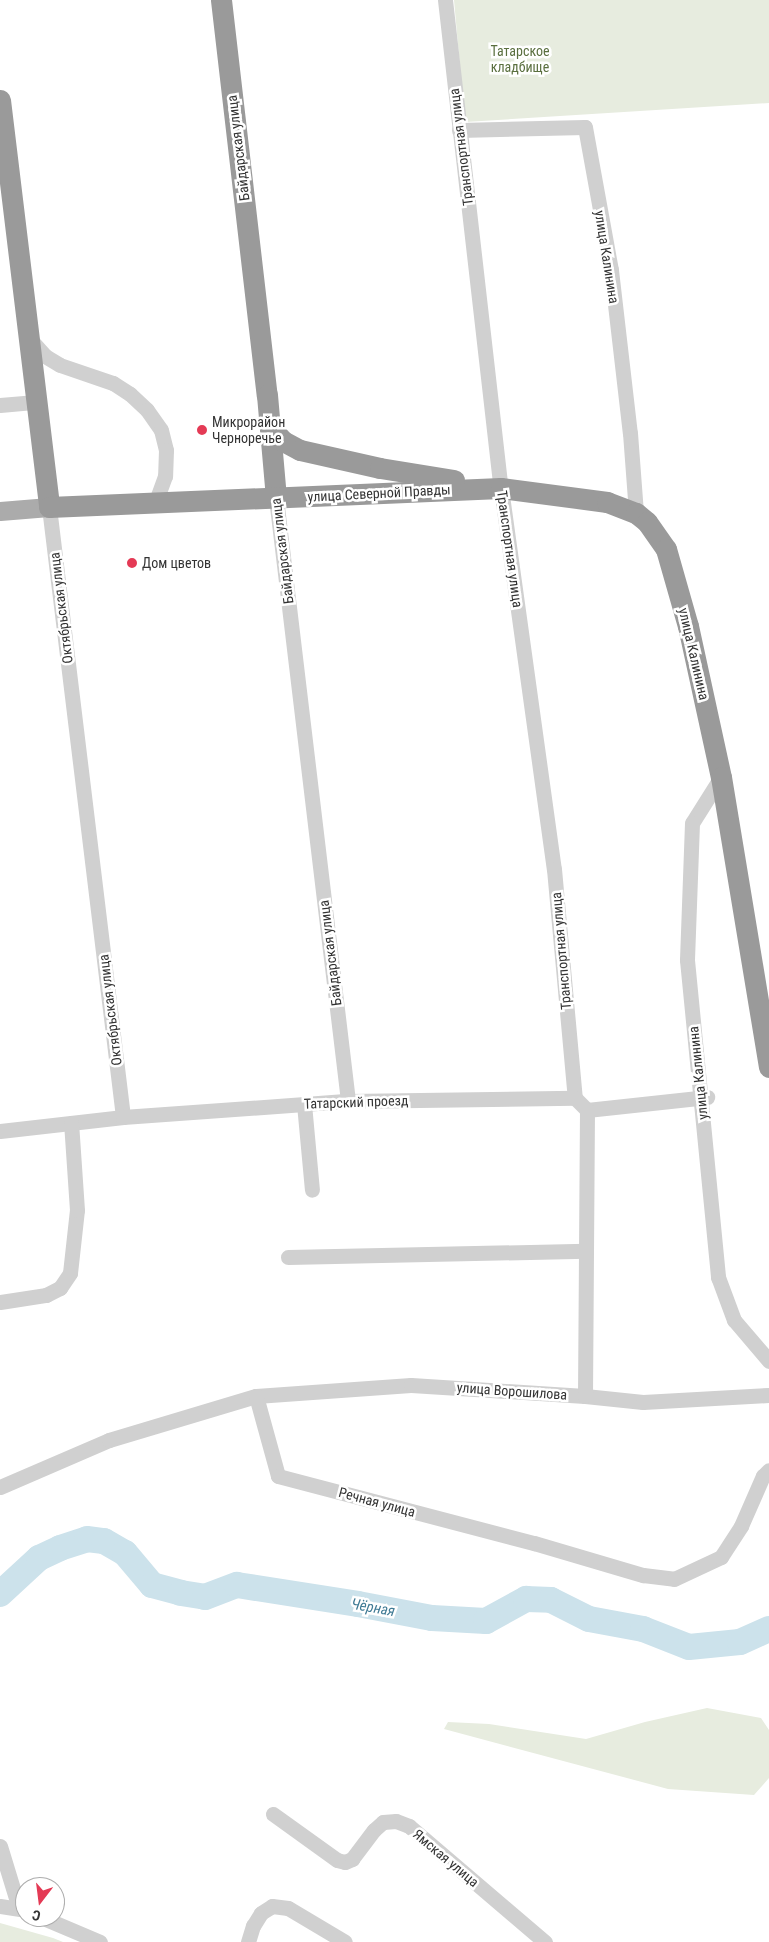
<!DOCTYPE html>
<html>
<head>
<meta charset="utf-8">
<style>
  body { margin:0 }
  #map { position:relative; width:769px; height:1942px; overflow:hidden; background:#fff; font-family:"Roboto Condensed",sans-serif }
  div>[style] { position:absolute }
  .green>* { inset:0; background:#e7ecdf }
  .river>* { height:26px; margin:-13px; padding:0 13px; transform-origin:13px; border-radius:13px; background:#cce2eb }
  .minor>* { height:15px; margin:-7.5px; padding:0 7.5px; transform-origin:7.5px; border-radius:7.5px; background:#d0d0d0 }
  .major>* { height:19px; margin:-9.5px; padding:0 9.5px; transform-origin:9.5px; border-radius:9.5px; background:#ababab }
  .highway>* { height:21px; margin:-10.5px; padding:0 10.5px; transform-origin:10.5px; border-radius:10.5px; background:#9a9a9a }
  .dots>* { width:14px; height:14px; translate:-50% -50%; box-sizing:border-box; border:2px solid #fff; border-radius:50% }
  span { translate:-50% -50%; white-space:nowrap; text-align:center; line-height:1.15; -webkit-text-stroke:5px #fff; paint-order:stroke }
  .park-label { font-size:14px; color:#5a6f3f }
  .street-label { font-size:14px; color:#333 }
  .poi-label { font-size:14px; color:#333 }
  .left { translate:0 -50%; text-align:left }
  .water-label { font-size:15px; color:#407b95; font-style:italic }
  .north { position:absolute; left:15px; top:1877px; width:50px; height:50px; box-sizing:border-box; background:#fff; border:1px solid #adadad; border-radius:50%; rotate:195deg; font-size:14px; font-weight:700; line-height:20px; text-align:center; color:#333 }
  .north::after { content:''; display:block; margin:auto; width:18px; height:22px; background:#e43a55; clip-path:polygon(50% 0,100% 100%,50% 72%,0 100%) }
</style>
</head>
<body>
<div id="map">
  <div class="green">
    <div style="clip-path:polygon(454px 0,769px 0,769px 103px,465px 122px)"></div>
    <div style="clip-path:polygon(707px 1708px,761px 1718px,769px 1730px,769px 1778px,754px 1795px,668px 1789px,444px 1729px,448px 1722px,489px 1724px,586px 1739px,645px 1722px)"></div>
    <div style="clip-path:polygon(0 1923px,53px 1938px,63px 1942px,0 1942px)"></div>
  </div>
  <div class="river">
    <div style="left:0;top:1594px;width:53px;rotate:-42.7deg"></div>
    <div style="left:39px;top:1558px;width:23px;rotate:-25deg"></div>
    <div style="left:60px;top:1548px;width:28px;rotate:-18deg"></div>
    <div style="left:87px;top:1539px;width:17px;rotate:7deg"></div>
    <div style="left:104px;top:1541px;width:24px;rotate:30deg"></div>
    <div style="left:125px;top:1553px;width:42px;rotate:49.8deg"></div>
    <div style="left:152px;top:1585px;width:30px;rotate:15deg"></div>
    <div style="left:181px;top:1593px;width:24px;rotate:9deg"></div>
    <div style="left:205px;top:1597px;width:34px;rotate:-21deg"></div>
    <div style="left:237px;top:1585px;width:122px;rotate:8.9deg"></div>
    <div style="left:358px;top:1604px;width:75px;rotate:10.7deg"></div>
    <div style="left:432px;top:1618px;width:54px;rotate:3.2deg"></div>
    <div style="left:486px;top:1621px;width:46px;rotate:-28.8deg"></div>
    <div style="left:526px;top:1599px;width:25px;rotate:2deg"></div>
    <div style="left:551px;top:1600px;width:42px;rotate:26.6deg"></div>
    <div style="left:589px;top:1619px;width:55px;rotate:10.5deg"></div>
    <div style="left:643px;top:1629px;width:49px;rotate:21.4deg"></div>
    <div style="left:689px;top:1647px;width:51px;rotate:-5.6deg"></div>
    <div style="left:740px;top:1642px;width:32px;rotate:-24deg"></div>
  </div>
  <div class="minor">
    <div style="left:445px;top:0;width:491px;rotate:83.5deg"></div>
    <div style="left:501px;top:488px;width:385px;rotate:82.1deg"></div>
    <div style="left:554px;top:869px;width:230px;rotate:84.8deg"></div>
    <div style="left:459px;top:130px;width:126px;rotate:-1.4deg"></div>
    <div style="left:585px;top:127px;width:145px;rotate:79.7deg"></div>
    <div style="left:611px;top:270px;width:164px;rotate:83.4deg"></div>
    <div style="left:630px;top:433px;width:80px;rotate:85.7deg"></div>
    <div style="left:29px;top:338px;width:24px;rotate:48deg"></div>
    <div style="left:45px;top:356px;width:17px;rotate:31deg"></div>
    <div style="left:60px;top:365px;width:56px;rotate:18.8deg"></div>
    <div style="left:113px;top:383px;width:20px;rotate:33deg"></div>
    <div style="left:130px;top:394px;width:23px;rotate:43deg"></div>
    <div style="left:147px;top:410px;width:24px;rotate:55deg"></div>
    <div style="left:161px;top:430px;width:21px;rotate:76deg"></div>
    <div style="left:166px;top:450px;width:26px;rotate:92deg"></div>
    <div style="left:165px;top:476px;width:30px;rotate:110deg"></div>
    <div style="left:0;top:405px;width:36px;rotate:-5deg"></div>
    <div style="left:276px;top:498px;width:607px;rotate:83.19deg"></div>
    <div style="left:49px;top:507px;width:614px;rotate:83.08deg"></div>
    <div style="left:721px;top:777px;width:54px;rotate:122.2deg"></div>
    <div style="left:692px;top:823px;width:137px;rotate:92.1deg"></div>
    <div style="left:687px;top:960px;width:319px;rotate:84.4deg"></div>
    <div style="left:718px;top:1277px;width:46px;rotate:69.6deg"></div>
    <div style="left:734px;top:1320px;width:54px;rotate:49.5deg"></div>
    <div style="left:304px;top:1104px;width:86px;rotate:84.7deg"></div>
    <div style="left:0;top:1131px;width:124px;rotate:-6.5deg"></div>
    <div style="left:123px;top:1117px;width:226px;rotate:-4.1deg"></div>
    <div style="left:348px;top:1101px;width:227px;rotate:-0.8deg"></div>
    <div style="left:575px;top:1098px;width:17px;rotate:45deg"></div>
    <div style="left:587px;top:1110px;width:121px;rotate:-6.2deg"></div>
    <div style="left:288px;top:1257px;width:298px;rotate:-1.2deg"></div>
    <div style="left:0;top:1302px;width:47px;rotate:-8.7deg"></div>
    <div style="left:46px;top:1295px;width:16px;rotate:-27deg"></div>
    <div style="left:60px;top:1288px;width:18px;rotate:-56deg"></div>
    <div style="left:70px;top:1273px;width:63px;rotate:-83.7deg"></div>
    <div style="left:77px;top:1210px;width:87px;rotate:-93.9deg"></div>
    <div style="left:256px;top:1396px;width:155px;rotate:-4.1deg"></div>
    <div style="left:411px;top:1385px;width:174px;rotate:3.6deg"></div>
    <div style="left:585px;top:1396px;width:58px;rotate:5.9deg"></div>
    <div style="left:643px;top:1402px;width:126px;rotate:-3.2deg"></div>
    <div style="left:585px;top:1396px;width:286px;rotate:-89.6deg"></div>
    <div style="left:0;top:1487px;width:119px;rotate:-23.3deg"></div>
    <div style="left:109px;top:1440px;width:153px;rotate:-16.7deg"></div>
    <div style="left:256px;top:1396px;width:83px;rotate:74.6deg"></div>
    <div style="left:278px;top:1476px;width:265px;rotate:14.7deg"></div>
    <div style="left:534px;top:1543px;width:114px;rotate:16.4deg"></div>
    <div style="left:643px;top:1575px;width:31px;rotate:7deg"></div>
    <div style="left:674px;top:1579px;width:52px;rotate:-25.1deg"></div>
    <div style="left:721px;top:1557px;width:37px;rotate:-57deg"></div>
    <div style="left:741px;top:1526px;width:55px;rotate:-66.3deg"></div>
    <div style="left:763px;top:1476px;width:8px;rotate:-45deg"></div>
    <div style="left:273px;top:1814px;width:79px;rotate:35.7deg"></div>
    <div style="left:337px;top:1860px;width:8px;rotate:14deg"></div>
    <div style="left:345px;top:1862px;width:8px;rotate:-23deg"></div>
    <div style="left:352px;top:1859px;width:36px;rotate:-53deg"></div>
    <div style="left:374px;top:1830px;width:12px;rotate:-42deg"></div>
    <div style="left:383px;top:1822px;width:13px;rotate:-4deg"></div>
    <div style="left:396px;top:1821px;width:14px;rotate:21deg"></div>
    <div style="left:409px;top:1826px;width:179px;rotate:40.5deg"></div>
    <div style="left:0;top:1846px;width:65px;rotate:73deg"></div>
    <div style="left:0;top:1906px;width:25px;rotate:9deg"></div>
    <div style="left:41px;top:1917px;width:64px;rotate:23deg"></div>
    <div style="left:248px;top:1942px;width:17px;rotate:-73deg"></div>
    <div style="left:253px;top:1926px;width:15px;rotate:-58deg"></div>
    <div style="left:261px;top:1913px;width:13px;rotate:-32deg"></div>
    <div style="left:272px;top:1906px;width:16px;rotate:7deg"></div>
    <div style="left:288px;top:1908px;width:66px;rotate:30.8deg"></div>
  </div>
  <div class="major">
    <div style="left:0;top:511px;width:49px;rotate:-4.7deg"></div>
  </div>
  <div class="highway">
    <div style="left:221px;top:0;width:398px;rotate:83.4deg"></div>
    <div style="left:267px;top:395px;width:103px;rotate:85deg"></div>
    <div style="left:0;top:100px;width:410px;rotate:83.1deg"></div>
    <div style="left:49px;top:507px;width:452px;rotate:-2.4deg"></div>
    <div style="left:501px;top:488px;width:107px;rotate:7.5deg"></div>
    <div style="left:607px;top:502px;width:31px;rotate:21deg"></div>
    <div style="left:636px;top:513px;width:14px;rotate:39deg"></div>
    <div style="left:647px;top:522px;width:33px;rotate:55deg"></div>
    <div style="left:666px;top:549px;width:80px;rotate:74.1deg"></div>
    <div style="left:688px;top:626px;width:155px;rotate:77.7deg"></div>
    <div style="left:721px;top:777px;width:294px;rotate:80.6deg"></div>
    <div style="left:270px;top:427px;width:19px;rotate:47deg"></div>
    <div style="left:283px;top:441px;width:19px;rotate:28deg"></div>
    <div style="left:300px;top:450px;width:82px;rotate:12.7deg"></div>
    <div style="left:380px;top:468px;width:75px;rotate:9.2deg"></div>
  </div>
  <div class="dots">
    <div style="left:202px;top:430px;background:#e43a55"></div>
    <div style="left:132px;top:563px;background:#e43a55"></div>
  </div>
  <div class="park-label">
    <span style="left:520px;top:59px">Татарское<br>кладбище</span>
  </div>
  <div class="street-label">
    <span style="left:461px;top:147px;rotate:-97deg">Транспортная улица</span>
    <span style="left:238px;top:148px;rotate:-97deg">Байдарская улица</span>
    <span style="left:607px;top:257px;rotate:81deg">улица Калинина</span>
    <span style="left:379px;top:493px;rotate:-3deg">улица Северной Правды</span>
    <span style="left:510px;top:549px;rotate:82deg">Транспортная улица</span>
    <span style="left:282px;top:551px;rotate:-97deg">Байдарская улица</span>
    <span style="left:61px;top:608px;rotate:-97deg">Октябрьская улица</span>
    <span style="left:694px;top:654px;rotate:77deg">улица Калинина</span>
    <span style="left:561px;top:951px;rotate:-95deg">Транспортная улица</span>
    <span style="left:330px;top:953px;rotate:-97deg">Байдарская улица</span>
    <span style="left:110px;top:1010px;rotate:-97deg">Октябрьская улица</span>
    <span style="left:698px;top:1073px;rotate:-96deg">улица Калинина</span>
    <span style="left:356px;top:1102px;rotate:-2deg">Татарский проезд</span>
    <span style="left:512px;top:1391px;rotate:4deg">улица Ворошилова</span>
    <span style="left:377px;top:1502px;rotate:15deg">Речная улица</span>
    <span style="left:446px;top:1858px;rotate:40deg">Ямская улица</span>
  </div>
  <div class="poi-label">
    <span class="left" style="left:212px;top:430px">Микрорайон<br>Черноречье</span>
    <span class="left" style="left:142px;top:563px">Дом цветов</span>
  </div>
  <div class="water-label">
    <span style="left:373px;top:1608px;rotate:10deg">Чёрная</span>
  </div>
  <div class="north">С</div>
</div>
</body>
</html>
